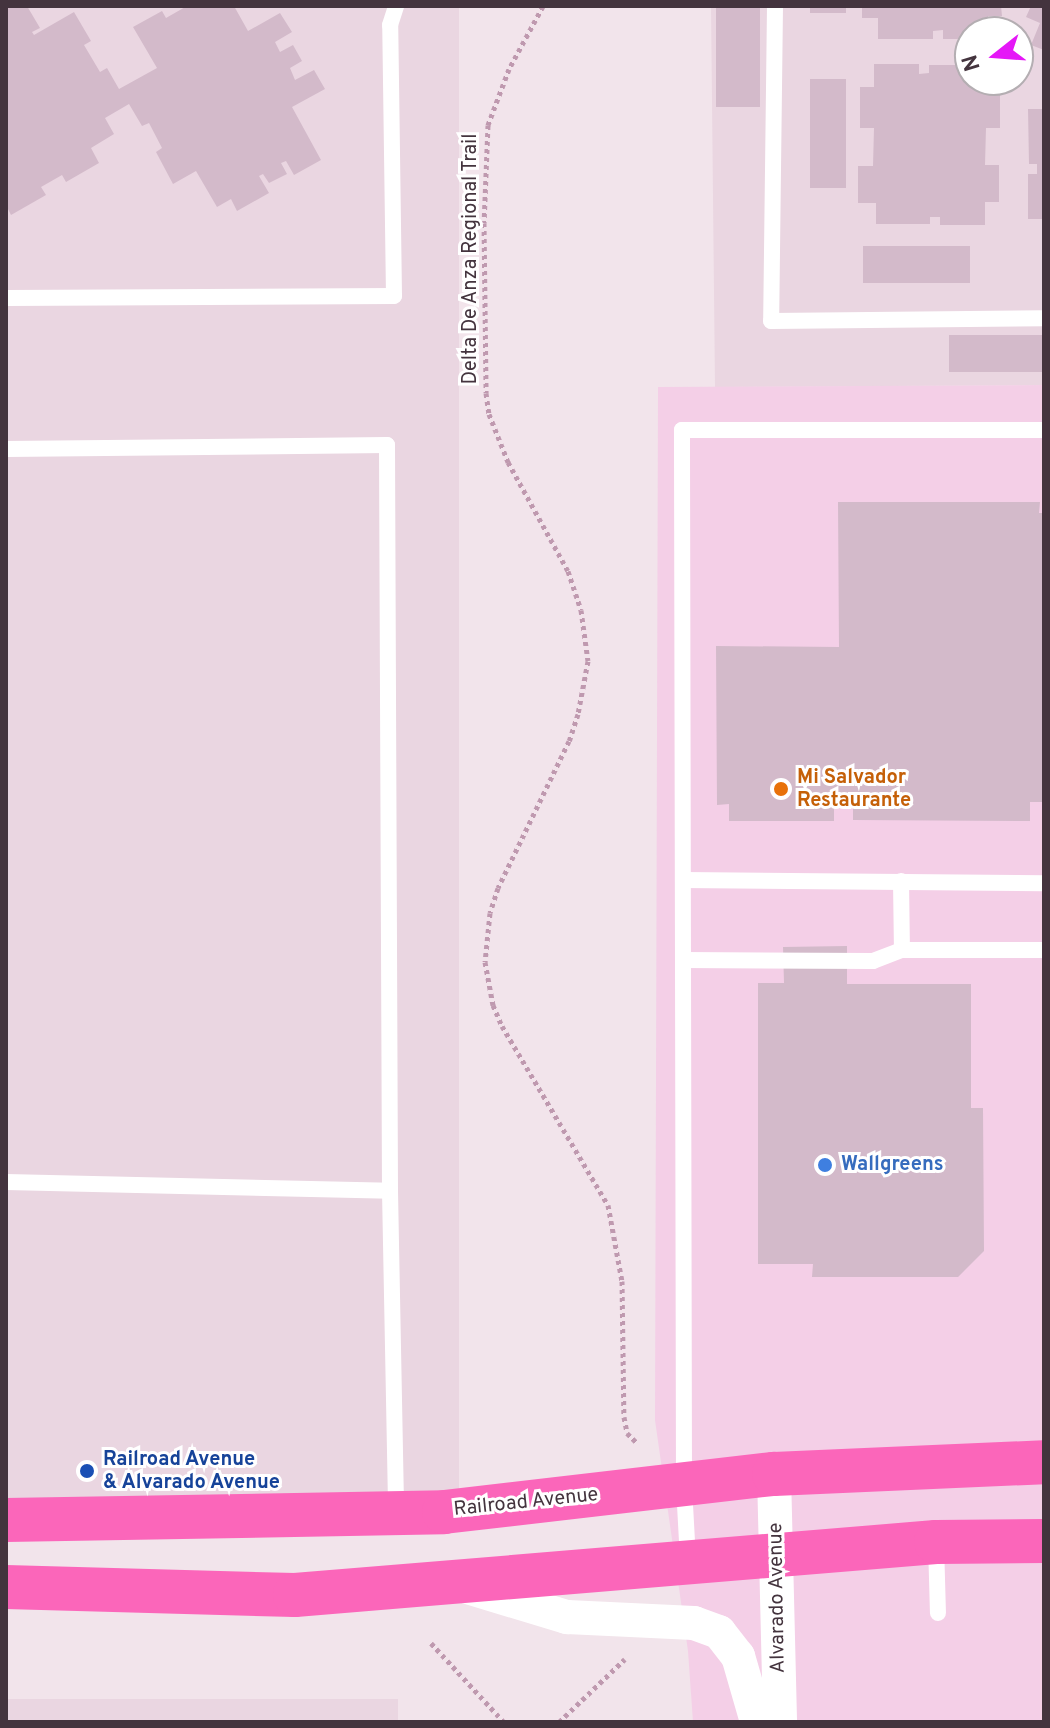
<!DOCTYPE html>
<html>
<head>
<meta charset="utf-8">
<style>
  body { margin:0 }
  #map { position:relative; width:1050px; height:1728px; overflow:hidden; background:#f2e4eb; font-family:Overpass,sans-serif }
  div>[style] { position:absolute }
  .residential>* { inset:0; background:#ead6e1; transform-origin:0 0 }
  .commercial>* { inset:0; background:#f4cfe7 }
  .building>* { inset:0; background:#d3baca; transform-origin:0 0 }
  .path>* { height:5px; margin-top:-2.5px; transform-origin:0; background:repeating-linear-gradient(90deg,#bf99af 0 4px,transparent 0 8px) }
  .lane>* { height:16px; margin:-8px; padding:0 8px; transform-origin:8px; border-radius:8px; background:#fff }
  .street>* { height:34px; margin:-17px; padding:0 17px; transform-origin:17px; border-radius:17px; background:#fff }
  .highway>* { height:44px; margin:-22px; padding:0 22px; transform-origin:22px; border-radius:22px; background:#fb66ba }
  .dots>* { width:22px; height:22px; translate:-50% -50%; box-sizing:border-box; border:4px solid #fff; border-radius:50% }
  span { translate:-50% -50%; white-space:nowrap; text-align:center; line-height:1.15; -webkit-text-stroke:6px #fff; paint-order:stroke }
  .street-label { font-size:20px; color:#44343e }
  .food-label { font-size:20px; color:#c56008; font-weight:700 }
  .left { translate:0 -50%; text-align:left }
  .shop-label { font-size:20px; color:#366cbe; font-weight:700 }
  .transit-label { font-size:20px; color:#164399; font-weight:700 }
  .frame { position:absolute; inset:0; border:8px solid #44343e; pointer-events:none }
  .north { position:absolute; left:954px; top:16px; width:80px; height:80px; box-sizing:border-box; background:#fff; border:2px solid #b4aeb2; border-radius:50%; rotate:253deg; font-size:22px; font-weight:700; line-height:32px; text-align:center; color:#44343e }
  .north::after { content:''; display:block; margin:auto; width:28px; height:36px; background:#e517f7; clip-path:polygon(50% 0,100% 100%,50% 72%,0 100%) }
</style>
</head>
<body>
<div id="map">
  <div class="residential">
    <div style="left:6px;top:6px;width:453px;height:1498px"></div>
    <div style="clip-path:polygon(evenodd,711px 6px,1044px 6px,1044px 385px,715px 387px,711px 6px,970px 32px,1018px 32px,1018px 80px,970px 80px,970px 32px)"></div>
    <div style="left:6px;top:1699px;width:392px;height:23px"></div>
  </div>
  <div class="commercial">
    <div style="clip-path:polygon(1044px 385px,1044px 1722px,693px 1722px,688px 1651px,655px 1420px,658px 387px)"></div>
  </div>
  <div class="building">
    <div style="clip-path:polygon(6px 6px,27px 6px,40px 28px,32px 32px,34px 35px,74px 12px,91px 41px,84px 45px,100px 72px,107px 68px,119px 89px,157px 68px,133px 27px,162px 11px,166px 18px,187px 6px,234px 6px,248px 31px,280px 13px,292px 32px,275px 42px,280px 52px,293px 45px,302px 61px,290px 68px,295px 80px,314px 70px,325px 89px,292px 107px,321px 160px,294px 175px,286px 161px,281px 163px,287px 174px,269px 183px,263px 174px,259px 176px,269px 193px,237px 211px,231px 199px,217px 207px,196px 171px,173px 184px,156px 152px,162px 148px,149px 123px,142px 126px,129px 104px,105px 118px,114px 134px,91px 148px,99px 163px,66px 182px,62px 175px,41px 187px,46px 195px,11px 215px,6px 205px)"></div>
    <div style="left:716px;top:6px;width:44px;height:101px"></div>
    <div style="left:810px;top:6px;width:36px;height:7px"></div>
    <div style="clip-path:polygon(862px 6px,1001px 6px,1002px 16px,988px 16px,988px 32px,970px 32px,970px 39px,943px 39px,943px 30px,933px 31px,933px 39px,878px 39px,878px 18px,862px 18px)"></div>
    <div style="clip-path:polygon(1031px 6px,1044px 6px,1044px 50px,1031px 45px,1040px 23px,1026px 17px)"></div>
    <div style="clip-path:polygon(874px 64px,919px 64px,919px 74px,929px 73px,929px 65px,970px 65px,970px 80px,984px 80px,984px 87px,1000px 87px,1000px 128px,986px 128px,985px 165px,999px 165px,999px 202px,985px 202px,985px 225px,940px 225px,940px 217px,930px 217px,930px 224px,876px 224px,876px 203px,858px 203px,858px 166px,873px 166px,874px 128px,860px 128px,860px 87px,874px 87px)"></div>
    <div style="left:810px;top:79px;width:36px;height:109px"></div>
    <div style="clip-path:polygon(1028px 109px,1044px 109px,1044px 219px,1028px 219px,1028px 174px,1037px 174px,1037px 164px,1029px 164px)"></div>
    <div style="left:863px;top:246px;width:107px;height:37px"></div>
    <div style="left:1044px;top:335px;width:37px;height:95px;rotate:90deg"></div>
    <div style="clip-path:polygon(838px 502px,1040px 502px,1039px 513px,1044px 513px,1044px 802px,1030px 802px,1030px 821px,853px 820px,853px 803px,834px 803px,834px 821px,729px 821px,729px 804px,717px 805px,716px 646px,839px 647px)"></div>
    <div style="clip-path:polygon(847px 946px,847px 984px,971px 984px,971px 1108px,983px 1108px,984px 1251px,958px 1277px,812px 1277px,813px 1264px,758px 1264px,758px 983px,784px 983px,783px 947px)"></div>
  </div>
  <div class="path">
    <div style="left:543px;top:6px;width:72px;rotate:118.4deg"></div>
    <div style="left:509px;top:69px;width:60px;rotate:110.6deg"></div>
    <div style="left:488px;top:125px;width:98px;rotate:92.3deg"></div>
    <div style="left:484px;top:223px;width:170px;rotate:89.3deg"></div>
    <div style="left:486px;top:393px;width:21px;rotate:82deg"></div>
    <div style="left:489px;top:414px;width:52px;rotate:68.4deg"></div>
    <div style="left:508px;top:462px;width:124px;rotate:61.2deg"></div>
    <div style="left:568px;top:571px;width:41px;rotate:71.6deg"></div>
    <div style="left:581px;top:610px;width:51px;rotate:82.2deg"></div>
    <div style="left:588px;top:661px;width:54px;rotate:100.7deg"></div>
    <div style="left:578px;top:714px;width:28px;rotate:108deg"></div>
    <div style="left:569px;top:741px;width:163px;rotate:115.8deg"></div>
    <div style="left:498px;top:888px;width:26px;rotate:108deg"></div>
    <div style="left:490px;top:913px;width:49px;rotate:95.8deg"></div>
    <div style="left:485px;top:962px;width:44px;rotate:79.5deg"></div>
    <div style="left:493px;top:1005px;width:23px;rotate:67deg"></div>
    <div style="left:502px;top:1026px;width:208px;rotate:59.4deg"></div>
    <div style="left:608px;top:1205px;width:77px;rotate:79.6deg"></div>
    <div style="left:622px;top:1281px;width:136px;rotate:89.2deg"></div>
    <div style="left:624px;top:1417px;width:16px;rotate:79deg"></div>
    <div style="left:627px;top:1433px;width:16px;rotate:45deg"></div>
    <div style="left:431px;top:1643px;width:108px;rotate:47.3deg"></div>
    <div style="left:559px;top:1722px;width:91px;rotate:-43.7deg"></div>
  </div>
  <div class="lane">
    <div style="left:775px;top:6px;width:315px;rotate:90.7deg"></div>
    <div style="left:771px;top:321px;width:273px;rotate:-0.6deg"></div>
    <div style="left:6px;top:298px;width:388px;rotate:-0.3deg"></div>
    <div style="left:394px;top:296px;width:271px;rotate:-90.8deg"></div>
    <div style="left:390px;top:25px;width:20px;rotate:-72deg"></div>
    <div style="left:6px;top:449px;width:381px;rotate:-0.6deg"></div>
    <div style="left:387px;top:445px;width:746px;rotate:89.77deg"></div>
    <div style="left:390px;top:1191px;width:319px;rotate:88.9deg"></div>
    <div style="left:683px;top:880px;width:361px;rotate:0.5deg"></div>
    <div style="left:901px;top:881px;width:69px;rotate:89.2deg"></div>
    <div style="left:902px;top:950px;width:142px"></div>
    <div style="left:683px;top:960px;width:190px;rotate:0.3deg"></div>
    <div style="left:873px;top:961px;width:31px;rotate:-21deg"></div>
    <div style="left:6px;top:1182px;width:384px;rotate:1.3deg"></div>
    <div style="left:936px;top:1543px;width:70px;rotate:88.4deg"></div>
    <div style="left:688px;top:1560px;width:75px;rotate:-93.1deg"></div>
    <div style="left:684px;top:1485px;width:1055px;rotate:-90.11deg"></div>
    <div style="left:682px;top:430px;width:362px"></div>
  </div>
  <div class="street">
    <div style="left:774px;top:1474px;width:248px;rotate:88.6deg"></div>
    <div style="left:464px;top:1586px;width:108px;rotate:16.8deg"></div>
    <div style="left:567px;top:1617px;width:127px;rotate:2.7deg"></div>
    <div style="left:694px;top:1623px;width:27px;rotate:20deg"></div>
    <div style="left:719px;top:1632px;width:31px;rotate:52deg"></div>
    <div style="left:738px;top:1656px;width:69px;rotate:73.9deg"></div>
  </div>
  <div class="highway">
    <div style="left:6px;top:1520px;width:438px;rotate:-1deg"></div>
    <div style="left:444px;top:1512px;width:332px;rotate:-6.6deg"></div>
    <div style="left:774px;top:1474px;width:270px;rotate:-2.5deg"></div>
    <div style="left:6px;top:1587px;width:289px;rotate:1.6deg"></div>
    <div style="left:295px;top:1595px;width:643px;rotate:-4.73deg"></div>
    <div style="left:936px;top:1542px;width:108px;rotate:-0.5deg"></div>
  </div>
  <div class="dots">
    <div style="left:781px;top:789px;background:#e8710a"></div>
    <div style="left:825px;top:1165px;background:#3f7fe0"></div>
    <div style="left:87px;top:1471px;background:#1a4fb4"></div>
  </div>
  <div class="street-label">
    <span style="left:471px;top:259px;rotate:-90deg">Delta De Anza Regional Trail</span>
    <span style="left:526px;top:1503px;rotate:-6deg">Railroad Avenue</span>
    <span style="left:778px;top:1598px;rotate:-91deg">Alvarado Avenue</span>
  </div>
  <div class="food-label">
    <span class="left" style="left:797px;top:790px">Mi Salvador<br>Restaurante</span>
  </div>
  <div class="shop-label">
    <span class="left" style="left:841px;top:1165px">Wallgreens</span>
  </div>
  <div class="transit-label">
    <span class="left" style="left:103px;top:1472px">Railroad Avenue<br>&amp; Alvarado Avenue</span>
  </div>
  <div class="frame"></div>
  <div class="north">N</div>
</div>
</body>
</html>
